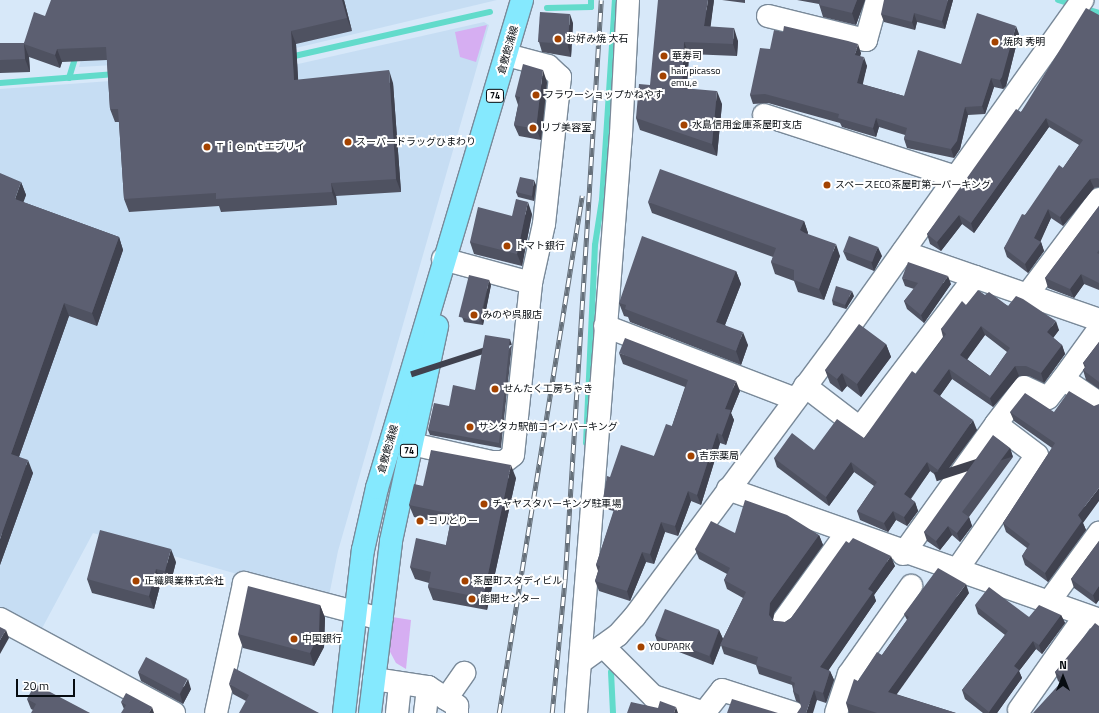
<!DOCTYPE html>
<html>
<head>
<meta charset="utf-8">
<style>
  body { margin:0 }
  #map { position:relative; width:1099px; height:713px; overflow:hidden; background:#d7e8f9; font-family:"Titillium Web","Noto Sans JP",sans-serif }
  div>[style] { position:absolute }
  .built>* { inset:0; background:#c6ddf3 }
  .green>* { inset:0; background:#d6aef2 }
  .stream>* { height:6px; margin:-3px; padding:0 3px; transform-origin:3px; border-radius:3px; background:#62dbcb }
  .roads { filter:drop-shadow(1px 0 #798999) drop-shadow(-1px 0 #798999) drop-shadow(0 1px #798999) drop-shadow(0 -1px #798999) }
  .minor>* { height:22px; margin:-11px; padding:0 11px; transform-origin:11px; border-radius:11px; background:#fff }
  .major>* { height:22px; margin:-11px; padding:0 11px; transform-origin:11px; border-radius:11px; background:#85e9fe }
  .rail>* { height:4.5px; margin-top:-2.25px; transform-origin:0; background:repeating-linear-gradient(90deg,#fff 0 9px,#66707a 0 18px); box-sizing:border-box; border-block:1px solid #66707a }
  .wall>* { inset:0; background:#4f5261 }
  .shaded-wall>* { inset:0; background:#40424f; transform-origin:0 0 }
  .building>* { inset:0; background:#5c5f71; transform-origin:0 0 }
  .dots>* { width:11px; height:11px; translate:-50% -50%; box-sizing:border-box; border:2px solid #fff; border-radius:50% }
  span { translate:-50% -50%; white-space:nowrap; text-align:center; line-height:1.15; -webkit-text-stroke:4px #fff; paint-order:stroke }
  .shield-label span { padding:1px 3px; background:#fff; border:1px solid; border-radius:3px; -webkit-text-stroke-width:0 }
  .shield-label { font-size:9px; color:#070c11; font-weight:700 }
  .poi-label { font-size:10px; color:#070c11 }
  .left { translate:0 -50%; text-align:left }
  .street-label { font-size:10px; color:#070c11 }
  .north { position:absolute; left:1043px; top:657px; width:40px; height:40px; -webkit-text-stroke:3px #fff; paint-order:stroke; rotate:0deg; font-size:11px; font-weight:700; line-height:16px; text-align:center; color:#070c11 }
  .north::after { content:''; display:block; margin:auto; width:14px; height:18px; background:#070c11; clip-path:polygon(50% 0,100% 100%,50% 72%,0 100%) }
  .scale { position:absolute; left:16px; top:679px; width:59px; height:18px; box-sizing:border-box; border:2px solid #070c11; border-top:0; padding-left:5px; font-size:12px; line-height:14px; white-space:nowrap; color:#070c11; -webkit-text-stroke:3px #fff; paint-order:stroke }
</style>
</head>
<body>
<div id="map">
  <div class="built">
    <div style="clip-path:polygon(98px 0,497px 0,258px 57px,79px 67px)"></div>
    <div style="clip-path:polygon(484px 22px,489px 25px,338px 551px,329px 596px,238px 571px,237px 574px,93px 533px,39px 634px,0 613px,0 89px,276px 69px)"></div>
  </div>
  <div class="green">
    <div style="clip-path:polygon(487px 25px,476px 62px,460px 57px,455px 32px)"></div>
    <div style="clip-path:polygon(386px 616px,411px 620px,406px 669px,396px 663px,388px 648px)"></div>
  </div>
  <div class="stream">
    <div style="left:1058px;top:0;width:17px;rotate:17deg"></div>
    <div style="left:547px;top:8px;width:44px;rotate:-1.3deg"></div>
    <div style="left:591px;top:7px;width:7px;rotate:-90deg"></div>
    <div style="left:1086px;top:9px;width:14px;rotate:17deg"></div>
    <div style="left:290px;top:57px;width:205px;rotate:-12.7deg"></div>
    <div style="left:69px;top:78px;width:24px;rotate:-73deg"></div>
    <div style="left:0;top:83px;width:116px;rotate:-4.4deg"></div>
    <div style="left:586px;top:443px;width:198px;rotate:-87.4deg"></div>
    <div style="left:595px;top:245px;width:46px;rotate:-81.2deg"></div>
    <div style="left:602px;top:200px;width:200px;rotate:-86.3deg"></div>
    <div style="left:611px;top:672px;width:41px;rotate:87.2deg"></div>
  </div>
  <div class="roads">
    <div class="minor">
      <div style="left:768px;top:16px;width:101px;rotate:13.8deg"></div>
      <div style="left:866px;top:40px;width:41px;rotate:-74.6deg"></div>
      <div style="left:764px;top:115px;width:202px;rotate:17.9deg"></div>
      <div style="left:903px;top:252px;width:207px;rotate:19.1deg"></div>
      <div style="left:443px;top:259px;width:91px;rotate:15.3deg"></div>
      <div style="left:1027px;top:295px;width:120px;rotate:-53.1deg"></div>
      <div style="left:605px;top:326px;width:204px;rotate:21deg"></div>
      <div style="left:1099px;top:329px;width:62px;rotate:125.8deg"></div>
      <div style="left:1063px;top:379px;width:43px;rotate:33.7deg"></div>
      <div style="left:805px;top:386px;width:69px;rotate:37.4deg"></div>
      <div style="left:860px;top:428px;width:190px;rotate:-52.7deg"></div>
      <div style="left:394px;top:440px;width:100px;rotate:12.7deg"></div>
      <div style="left:492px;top:462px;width:12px"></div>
      <div style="left:504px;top:462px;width:11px;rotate:-38deg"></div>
      <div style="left:513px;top:455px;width:173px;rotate:-84deg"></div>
      <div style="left:531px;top:283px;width:60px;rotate:-77.6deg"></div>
      <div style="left:544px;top:224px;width:148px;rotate:-83.8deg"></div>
      <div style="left:560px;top:77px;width:16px;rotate:-137deg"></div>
      <div style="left:548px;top:66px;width:42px;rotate:-165deg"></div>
      <div style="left:728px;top:489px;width:393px;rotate:19.4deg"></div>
      <div style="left:903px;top:554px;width:160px;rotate:-54.4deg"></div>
      <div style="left:956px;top:571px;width:141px;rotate:-55.1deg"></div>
      <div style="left:1037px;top:455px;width:51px;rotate:-142.9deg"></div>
      <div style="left:996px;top:424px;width:46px;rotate:-52.9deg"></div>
      <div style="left:1024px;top:387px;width:26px;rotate:25deg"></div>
      <div style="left:1048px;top:398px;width:24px;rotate:-52deg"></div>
      <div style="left:1048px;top:603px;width:87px;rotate:-53.9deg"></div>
      <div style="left:0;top:619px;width:198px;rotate:28.4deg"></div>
      <div style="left:784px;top:620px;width:106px;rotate:-54.2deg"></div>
      <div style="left:603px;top:646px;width:71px;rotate:45deg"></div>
      <div style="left:653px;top:696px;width:54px;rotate:18.4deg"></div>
      <div style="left:704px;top:713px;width:29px;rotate:-52deg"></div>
      <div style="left:722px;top:690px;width:75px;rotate:17.9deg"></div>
      <div style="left:582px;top:661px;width:44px;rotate:-35.8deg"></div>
      <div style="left:618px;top:635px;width:25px;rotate:-48deg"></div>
      <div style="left:635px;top:616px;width:347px;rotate:-53.4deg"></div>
      <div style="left:842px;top:337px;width:414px;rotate:-54.5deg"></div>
      <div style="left:374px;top:679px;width:55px;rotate:8.4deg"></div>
      <div style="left:428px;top:687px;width:35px;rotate:33deg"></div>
      <div style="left:457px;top:706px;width:7px;rotate:90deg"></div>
      <div style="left:446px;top:699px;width:32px;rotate:-55deg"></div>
      <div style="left:1019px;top:710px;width:115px;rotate:-54.9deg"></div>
      <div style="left:216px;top:713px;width:133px;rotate:-77.8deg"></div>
      <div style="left:244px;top:583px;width:142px;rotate:14.7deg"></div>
      <div style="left:397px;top:713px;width:30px;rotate:-84deg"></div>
      <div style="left:425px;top:713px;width:26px;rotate:-83deg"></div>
      <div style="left:576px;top:713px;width:581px;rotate:-85.56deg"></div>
      <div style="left:621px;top:134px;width:134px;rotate:-87deg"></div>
      <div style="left:836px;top:713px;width:41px;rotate:-71.6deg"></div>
      <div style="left:849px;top:674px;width:108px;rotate:-54.8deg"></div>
    </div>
    <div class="major">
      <div style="left:344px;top:713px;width:164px;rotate:-83.4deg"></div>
      <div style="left:363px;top:550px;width:64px;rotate:-77.3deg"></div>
      <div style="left:377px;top:488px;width:509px;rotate:-73.45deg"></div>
      <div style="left:370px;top:713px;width:173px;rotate:-83deg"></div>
      <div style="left:391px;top:541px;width:220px;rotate:-77.9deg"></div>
    </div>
  </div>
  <div class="rail">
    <div style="left:499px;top:713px;width:524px;rotate:-80.88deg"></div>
    <div style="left:552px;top:713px;width:135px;rotate:-84.5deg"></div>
    <div style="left:565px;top:579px;width:580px;rotate:-86.44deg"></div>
  </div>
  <div class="wall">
    <div style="clip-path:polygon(344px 0,352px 31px,296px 44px,298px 80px,393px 83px,401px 192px,336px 196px,337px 205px,221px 212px,219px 206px,129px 212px,124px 199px,119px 122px,115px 122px,110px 109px,107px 60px,62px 62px,60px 68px,29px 57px,30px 72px,0 73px,0 43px,24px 43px,45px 16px)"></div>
    <div style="clip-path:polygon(714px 0,710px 27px,738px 41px,737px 56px,689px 54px,687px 88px,722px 104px,717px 156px,640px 130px,636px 118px,650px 85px)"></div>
    <div style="clip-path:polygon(722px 0,745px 0,745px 3px)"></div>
    <div style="clip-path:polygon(797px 0,865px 0,856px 25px,823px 17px,819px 4px)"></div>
    <div style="clip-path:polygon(953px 0,945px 29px,917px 22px,915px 30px,884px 22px,881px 14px)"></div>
    <div style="clip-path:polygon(1099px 15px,1099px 187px,1094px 188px,1063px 226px,1051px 218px,1040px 241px,1041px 242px,1044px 251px,1028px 273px,1007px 257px,1004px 248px,1025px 215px,1063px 168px,1079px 145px,1049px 127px,974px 233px,962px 224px,941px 251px,930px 244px,927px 234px,1021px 112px)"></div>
    <div style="clip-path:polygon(573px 23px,571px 57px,542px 52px,539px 42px)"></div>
    <div style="clip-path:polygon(1019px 34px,1006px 86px,1003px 89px,994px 87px,985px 114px,968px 115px,960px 149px,954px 158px,907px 148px,904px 139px,905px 135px,879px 127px,876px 137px,842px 127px,840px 123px,768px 103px,753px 104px,750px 95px,770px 49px,861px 53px,860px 56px,867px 66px,862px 84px,904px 96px,961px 64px)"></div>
    <div style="clip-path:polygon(547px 82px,541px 140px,519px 136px,514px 125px,518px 105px,515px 96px)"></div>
    <div style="clip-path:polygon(21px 182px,26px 195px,23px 202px,119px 237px,123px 250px,97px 326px,69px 316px,19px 457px,33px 473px,0 565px)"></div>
    <div style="clip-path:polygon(536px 185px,534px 201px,518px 197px,516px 192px)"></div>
    <div style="clip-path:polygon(648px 202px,804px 221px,808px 233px,807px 234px,840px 256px,824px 300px,798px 292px,794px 281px,775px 274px,771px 262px,773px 257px,652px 213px)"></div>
    <div style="clip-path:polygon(1099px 206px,1099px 290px,1084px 284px,1074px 298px,1048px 288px,1045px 278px)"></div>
    <div style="clip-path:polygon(532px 214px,522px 266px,474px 254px,470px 242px,512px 216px)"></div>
    <div style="clip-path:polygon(843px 251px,882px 256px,874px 271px,847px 260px)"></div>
    <div style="clip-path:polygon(736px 271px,741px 284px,725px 325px,748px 345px,741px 365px,630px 322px,628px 317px,624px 316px,619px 303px)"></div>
    <div style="clip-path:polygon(902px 278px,951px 284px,924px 323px,907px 309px,904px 301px,914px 289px,905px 286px)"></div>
    <div style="clip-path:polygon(491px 285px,483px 325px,464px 322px,462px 317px)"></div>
    <div style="clip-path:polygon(evenodd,985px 295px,1059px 330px,1053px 338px,1062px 345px,1065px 354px,1044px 383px,1029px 376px,1019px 376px,993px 407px,952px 379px,940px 396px,977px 430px,941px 479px,930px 471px,911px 499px,915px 502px,918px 511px,907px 526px,896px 520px,888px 532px,860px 520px,857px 511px,874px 486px,854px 472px,829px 506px,777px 467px,774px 458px,814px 450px,864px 438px,916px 374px,943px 337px,941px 329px,966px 305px,985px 295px,985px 335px,1007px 352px,990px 376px,967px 359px,985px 335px)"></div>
    <div style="clip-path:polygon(854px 296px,846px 309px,833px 305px,832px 300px)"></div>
    <div style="clip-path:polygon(1099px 342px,1099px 389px,1086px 380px,1083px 370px,1085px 368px,1083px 363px)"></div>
    <div style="clip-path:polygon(886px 344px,891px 357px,861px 397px,847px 386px,842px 392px,830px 383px,825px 370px)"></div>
    <div style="clip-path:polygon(512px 345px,501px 448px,430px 435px,428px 430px,449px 406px,475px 390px)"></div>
    <div style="clip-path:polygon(619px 353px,740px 391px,731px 413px,734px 420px,726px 445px,720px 443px,701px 505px,691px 501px,678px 536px,665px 532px,654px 564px,646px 562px,630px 601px,599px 591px,595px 581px,598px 571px,596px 565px,614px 511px,606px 509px,603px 499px,654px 456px,672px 426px,685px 387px,623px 364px)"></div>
    <div style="clip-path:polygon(1094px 406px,1083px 523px,1086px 530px,1048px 582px,1025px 565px,1022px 556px,1027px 548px,1006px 532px,1003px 523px,1052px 448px,1014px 421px,1010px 412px,1054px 412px)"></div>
    <div style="clip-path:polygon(1010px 448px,1013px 457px,969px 517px,972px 526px,960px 542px,952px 535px,940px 550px,927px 541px,924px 532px)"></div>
    <div style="clip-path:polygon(516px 478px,487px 610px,433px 600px,428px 587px,429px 583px,415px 579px,410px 567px,446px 545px,450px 525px,414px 517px,409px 505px,423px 486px)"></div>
    <div style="clip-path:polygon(735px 533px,819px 535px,823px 545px,774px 613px,773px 620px,774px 621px,785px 622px,791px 618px,849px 543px,895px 566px,874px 595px,876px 601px,828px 670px,830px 671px,834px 680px,826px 703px,817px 700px,801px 707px,801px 704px,796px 701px,793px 691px,793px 689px,792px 685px,759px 674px,756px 665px,724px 654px,721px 645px,713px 665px,658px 644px,655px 635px,719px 630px,723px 639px,721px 643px,743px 598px,727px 589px,724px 580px,727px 574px,699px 559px,695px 549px)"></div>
    <div style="clip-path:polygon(1099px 541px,1099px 600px,1096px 604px,1074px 588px,1071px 579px)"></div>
    <div style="clip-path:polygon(176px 562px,170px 585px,161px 582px,154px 609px,92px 593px,87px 579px)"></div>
    <div style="clip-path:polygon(969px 593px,896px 694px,956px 713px,849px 713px,846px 703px,858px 681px,882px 655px,907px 620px,904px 614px)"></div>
    <div style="clip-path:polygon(320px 605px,325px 618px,324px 647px,314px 666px,243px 648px,238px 634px)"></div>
    <div style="clip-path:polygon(975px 605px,1029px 617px,1061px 615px,1065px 623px,1042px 654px,1036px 649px,1019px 671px,1022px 678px,997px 713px,983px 713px,965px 699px,962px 690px,1005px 635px,978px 614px)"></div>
    <div style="clip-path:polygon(1099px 626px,1099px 713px,1058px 681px,1055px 672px)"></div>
    <div style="clip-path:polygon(138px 672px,191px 689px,183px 704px,141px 681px)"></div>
    <div style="clip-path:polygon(229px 684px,319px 713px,246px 701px,233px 694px)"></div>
    <div style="clip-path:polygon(27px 699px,90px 713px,33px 710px,31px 709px)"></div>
    <div style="clip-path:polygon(121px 702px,154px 713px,124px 709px)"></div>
  </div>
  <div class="shaded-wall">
    <div style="clip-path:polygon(342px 0,344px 0,352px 31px,347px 18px)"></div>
    <div style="clip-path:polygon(708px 0,714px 0,709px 39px,704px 26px)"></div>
    <div style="clip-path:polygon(857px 0,865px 0,856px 25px,852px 13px)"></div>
    <div style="clip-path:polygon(948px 0,953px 0,945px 29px,942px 21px)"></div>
    <div style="clip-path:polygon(914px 13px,917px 22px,915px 30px,912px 22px)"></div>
    <div style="clip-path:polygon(570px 14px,573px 23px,571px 57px,568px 47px)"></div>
    <div style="clip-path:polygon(1016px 26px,1019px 34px,1006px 86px,1003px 89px,1000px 80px)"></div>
    <div style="clip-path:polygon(734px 28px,738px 41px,737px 56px,733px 44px)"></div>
    <div style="clip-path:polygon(291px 31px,296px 44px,299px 93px,294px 80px)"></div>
    <div style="clip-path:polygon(684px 42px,689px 54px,686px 100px,682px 88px)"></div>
    <div style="clip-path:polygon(24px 44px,29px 57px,30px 72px,25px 59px)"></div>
    <div style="clip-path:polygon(858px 44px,861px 53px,858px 64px,855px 55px)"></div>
    <div style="clip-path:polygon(57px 49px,62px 62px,60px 68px,55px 55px)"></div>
    <div style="clip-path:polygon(864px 57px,867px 66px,861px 92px,857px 83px)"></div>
    <div style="clip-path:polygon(389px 70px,393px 83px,401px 192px,396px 179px)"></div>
    <div style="clip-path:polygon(543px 70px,547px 82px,541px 140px,536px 129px)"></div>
    <div style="clip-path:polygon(991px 78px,994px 87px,985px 114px,982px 106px)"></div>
    <div style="clip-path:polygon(717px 91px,722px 104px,717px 156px,712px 144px)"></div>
    <div style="clip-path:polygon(965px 107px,968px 115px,960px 149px,954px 158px,951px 149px)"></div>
    <div style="clip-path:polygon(876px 118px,879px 127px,876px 137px,873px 128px)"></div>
    <div style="clip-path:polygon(1046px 118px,1049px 127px,974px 233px,971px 223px)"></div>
    <div style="clip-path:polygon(1090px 179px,1094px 188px,1063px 226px,1060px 217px)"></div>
    <div style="clip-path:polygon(534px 180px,536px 185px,534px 201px,532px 196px)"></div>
    <div style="clip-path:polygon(21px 182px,26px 195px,20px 212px,15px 199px)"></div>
    <div style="clip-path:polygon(331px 183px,336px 196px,337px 205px,332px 192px)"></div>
    <div style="clip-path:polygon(528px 202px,532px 214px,522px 266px,517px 254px)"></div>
    <div style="clip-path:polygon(1048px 209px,1051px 218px,1039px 245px,1041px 242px,1044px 251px,1028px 273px,1025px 264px,1034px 238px)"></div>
    <div style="clip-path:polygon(959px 215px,962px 224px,941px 251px,937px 242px)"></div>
    <div style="clip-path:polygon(804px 221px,808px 233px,805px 241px,800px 230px)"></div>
    <div style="clip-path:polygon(119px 237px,123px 250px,97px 326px,92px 313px)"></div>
    <div style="clip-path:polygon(836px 244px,840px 256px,824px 300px,819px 289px)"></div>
    <div style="clip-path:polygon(878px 247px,882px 256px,874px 271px,871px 261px)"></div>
    <div style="clip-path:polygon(736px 271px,741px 284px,721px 335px,716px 322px)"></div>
    <div style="clip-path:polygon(1081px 274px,1084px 284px,1074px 298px,1070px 289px)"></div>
    <div style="clip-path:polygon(948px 276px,951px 284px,924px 323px,921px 315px)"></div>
    <div style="clip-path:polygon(489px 280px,491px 285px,483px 325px,481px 320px)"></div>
    <div style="clip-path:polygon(852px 291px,854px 296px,846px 309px,845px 305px)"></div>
    <div style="clip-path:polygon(64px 303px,69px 316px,15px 468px,11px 454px)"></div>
    <div style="clip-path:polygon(1056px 321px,1059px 330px,1050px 342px,1047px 332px)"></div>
    <div style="clip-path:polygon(981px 326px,985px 335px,964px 364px,960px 355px)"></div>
    <div style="clip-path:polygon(743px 332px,748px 345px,741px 365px,736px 351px)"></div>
    <div style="left:510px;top:339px;width:6px;height:105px;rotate:72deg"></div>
    <div style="clip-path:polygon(886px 344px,891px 357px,861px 397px,857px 384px)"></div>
    <div style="clip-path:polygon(1062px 345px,1065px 354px,1044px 383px,1041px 373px)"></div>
    <div style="clip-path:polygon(1015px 366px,1019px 376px,993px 407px,990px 398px)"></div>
    <div style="clip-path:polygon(949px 369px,952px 379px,937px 400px,933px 391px)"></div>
    <div style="clip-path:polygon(842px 373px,847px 386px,842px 392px,837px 379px)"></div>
    <div style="clip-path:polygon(736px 381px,740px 391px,731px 413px,734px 420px,726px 445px,722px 435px,725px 409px)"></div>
    <div style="clip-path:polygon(973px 420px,977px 430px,941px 479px,938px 470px)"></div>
    <div style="clip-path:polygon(717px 433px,720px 443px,701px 505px,697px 495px)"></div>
    <div style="left:1010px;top:448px;width:9px;height:80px;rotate:72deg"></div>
    <div style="clip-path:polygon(28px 460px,33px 473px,0 565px,0 539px)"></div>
    <div style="clip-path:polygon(851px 462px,854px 472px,829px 506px,826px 497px)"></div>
    <div style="clip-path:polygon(927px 462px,930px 471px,907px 503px,904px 494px)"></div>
    <div style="clip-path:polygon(511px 465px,516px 478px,487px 610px,483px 598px)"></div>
    <div style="clip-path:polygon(1099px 488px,1099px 501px,1083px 523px,1086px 530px,1048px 582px,1045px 573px,1078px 515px)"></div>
    <div style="clip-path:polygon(688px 491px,691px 501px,678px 536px,675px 526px)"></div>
    <div style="clip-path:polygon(915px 502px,918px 511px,907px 526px,904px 517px)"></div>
    <div style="clip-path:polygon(893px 511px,896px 520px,888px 532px,884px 523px)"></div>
    <div style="clip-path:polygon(969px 517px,972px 526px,960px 542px,957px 533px)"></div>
    <div style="clip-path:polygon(661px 522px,665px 532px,654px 564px,650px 554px)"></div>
    <div style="clip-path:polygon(948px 526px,952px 535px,940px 550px,936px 541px)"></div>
    <div style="clip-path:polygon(819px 535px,823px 545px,774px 613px,772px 625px,769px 615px,770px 603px)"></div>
    <div style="clip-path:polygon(171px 549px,176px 562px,170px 585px,165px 571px)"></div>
    <div style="clip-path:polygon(642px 552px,646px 562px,630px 601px,627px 591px)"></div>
    <div style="clip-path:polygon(891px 556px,895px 566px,874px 595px,876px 601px,824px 677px,820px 667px,868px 589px)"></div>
    <div style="clip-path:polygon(156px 569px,161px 582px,154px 609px,149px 596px)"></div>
    <div style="clip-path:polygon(966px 584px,969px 593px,892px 701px,888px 692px)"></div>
    <div style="clip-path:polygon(1099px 586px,1099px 600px,1096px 604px,1093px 595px)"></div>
    <div style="clip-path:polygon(320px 605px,325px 618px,324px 647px,314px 666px,310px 653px)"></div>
    <div style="clip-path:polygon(1061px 615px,1065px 623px,1042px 654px,1039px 645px)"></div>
    <div style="clip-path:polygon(6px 630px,9px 638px,0 654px,0 640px)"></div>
    <div style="clip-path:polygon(719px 630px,723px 639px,713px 665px,710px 656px)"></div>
    <div style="clip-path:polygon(1033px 641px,1036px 649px,1019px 671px,1022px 678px,997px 713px,989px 713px,989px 712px,1014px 666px)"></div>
    <div style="clip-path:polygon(830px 671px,834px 680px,826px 703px,823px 693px)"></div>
    <div style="clip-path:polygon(188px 679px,191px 689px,183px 704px,180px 694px)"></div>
    <div style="clip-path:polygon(814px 690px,817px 700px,813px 713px,806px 713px)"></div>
    <div style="clip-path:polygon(152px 707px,154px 713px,149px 713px)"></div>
    <div style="clip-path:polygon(676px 707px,678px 713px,674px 713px)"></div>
  </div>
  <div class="building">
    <div style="clip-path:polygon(51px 0,342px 0,347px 18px,291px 31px,294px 80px,389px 70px,396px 179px,331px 183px,332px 192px,216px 199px,216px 193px,124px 199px,118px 109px,110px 109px,106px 47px,57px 49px,55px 55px,24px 44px,25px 59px,0 60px,0 43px,24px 43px,34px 12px,45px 16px)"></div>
    <div style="clip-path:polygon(658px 0,708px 0,704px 26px,734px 28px,733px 44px,684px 42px,682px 88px,717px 91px,712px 144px,636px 118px,639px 84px,650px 85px)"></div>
    <div style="clip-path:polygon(820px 0,857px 0,852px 13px,819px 5px)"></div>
    <div style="clip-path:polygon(884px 0,948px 0,942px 21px,914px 13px,912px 22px,881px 14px)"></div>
    <div style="clip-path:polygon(1086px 8px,1099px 15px,1099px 179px,1098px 178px,1090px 179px,1060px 217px,1048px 209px,1034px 238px,1041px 242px,1025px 264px,1004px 248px,1022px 214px,1025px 215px,1059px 165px,1063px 168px,1083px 140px,1046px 118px,971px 223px,959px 215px,937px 242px,927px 234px,1016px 109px,1021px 112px)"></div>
    <div style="left:540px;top:12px;width:30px;height:30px;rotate:4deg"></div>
    <div style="clip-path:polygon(977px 13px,1016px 26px,1002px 77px,1000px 80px,991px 78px,982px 106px,965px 107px,957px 141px,951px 149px,904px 139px,907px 128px,876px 118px,873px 128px,838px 118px,839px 114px,765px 94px,750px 95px,760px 48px,770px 49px,774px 30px,783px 32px,784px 26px,848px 41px,858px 44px,855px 55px,864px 57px,857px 83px,904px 96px,918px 50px,961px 64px)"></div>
    <div style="clip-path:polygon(523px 64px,543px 70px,536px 129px,514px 125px,520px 97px,515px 96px)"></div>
    <div style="clip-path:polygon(660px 169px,804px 221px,800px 230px,805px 233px,836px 244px,819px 289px,794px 280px,794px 270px,771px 262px,776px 248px,648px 202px)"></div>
    <div style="clip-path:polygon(0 173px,21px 182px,15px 199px,119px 237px,92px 313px,64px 303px,11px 454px,28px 460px,0 539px)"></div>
    <div style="clip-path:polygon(520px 177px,534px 180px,532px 196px,516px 192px)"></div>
    <div style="clip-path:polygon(516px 199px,528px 202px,517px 254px,470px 242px,478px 207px,512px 216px)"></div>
    <div style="clip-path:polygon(1099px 206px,1099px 250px,1097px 253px,1099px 254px,1099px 283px,1081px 274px,1070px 289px,1045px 278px)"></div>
    <div style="clip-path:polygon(642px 236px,736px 271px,716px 322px,743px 332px,736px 351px,625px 309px,626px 305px,619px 303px)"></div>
    <div style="left:849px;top:236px;width:31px;height:16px;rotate:21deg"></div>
    <div style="clip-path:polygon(908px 262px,948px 276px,921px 315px,904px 301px,918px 283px,902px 278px)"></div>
    <div style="left:469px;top:275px;width:21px;height:43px;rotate:14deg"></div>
    <div style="clip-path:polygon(836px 286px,852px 291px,845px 305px,832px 300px)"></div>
    <div style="clip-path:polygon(evenodd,978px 290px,985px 295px,989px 292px,1008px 306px,1016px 296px,1023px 299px,1056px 321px,1047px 332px,1062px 345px,1041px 373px,1026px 366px,1015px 366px,990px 398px,949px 369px,933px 391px,973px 420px,938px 470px,927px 462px,904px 494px,915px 502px,904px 517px,893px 511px,884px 523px,857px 511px,877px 482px,851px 462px,826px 497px,774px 458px,792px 433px,814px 450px,837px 419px,864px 438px,912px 371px,916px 374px,946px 334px,941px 329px,962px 301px,966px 305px,978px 290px,981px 326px,1010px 348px,990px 376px,960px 355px,981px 326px)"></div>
    <div style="clip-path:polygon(859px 324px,886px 344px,857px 384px,842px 373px,837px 379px,825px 370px)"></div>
    <div style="clip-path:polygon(485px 335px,510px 339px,499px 443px,428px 430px,434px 403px,449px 406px,453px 385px,475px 390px)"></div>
    <div style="clip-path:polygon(625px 338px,736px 381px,725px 409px,731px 410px,722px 435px,717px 433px,697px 495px,688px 491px,675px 526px,661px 522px,650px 554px,642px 552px,627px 591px,595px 581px,600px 566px,596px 565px,616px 503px,603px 499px,607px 476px,610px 477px,621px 445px,654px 456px,666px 424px,672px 426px,688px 380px,619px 353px)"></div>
    <div style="clip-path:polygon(1099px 342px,1099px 382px,1083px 370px,1086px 366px,1083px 363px)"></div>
    <div style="clip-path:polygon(1069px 391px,1094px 406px,1099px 404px,1099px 488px,1078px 515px,1082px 521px,1045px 573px,1022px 556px,1030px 544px,1003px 523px,1055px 443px,1010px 412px,1025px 393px,1054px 412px)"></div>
    <div style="clip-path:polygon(993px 435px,1010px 448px,962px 512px,969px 517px,957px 533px,948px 526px,936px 541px,924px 532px)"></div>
    <div style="clip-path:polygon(431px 450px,511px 465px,483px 598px,428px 587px,431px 572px,410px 567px,416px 538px,446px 545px,452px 514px,409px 505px,414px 484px,423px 486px)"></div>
    <div style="clip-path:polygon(745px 500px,787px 515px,819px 535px,770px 603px,769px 615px,774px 621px,785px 622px,791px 618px,846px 541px,849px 543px,853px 538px,891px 556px,868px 589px,873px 592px,820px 667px,830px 671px,823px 693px,814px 690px,806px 713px,797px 713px,801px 707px,799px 695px,793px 691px,795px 683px,791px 681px,792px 677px,756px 665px,758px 657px,720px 645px,746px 592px,724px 580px,730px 568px,695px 549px,711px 521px,735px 533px)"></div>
    <div style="clip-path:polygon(100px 530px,171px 549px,165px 571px,156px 569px,149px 596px,87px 579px)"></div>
    <div style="clip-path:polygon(1099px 541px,1099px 586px,1093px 595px,1071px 579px)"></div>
    <div style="clip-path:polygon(938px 568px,966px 584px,888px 692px,956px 713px,877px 713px,846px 703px,854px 679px,858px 681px,877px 652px,882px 655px,909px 617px,904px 614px)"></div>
    <div style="clip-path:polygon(248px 586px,320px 605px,319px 634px,310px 653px,238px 634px)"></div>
    <div style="clip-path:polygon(989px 587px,1029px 617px,1039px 605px,1061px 615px,1039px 645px,1033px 641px,1014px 666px,1019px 670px,989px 712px,962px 690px,1008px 631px,975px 605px)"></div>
    <div style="left:665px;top:609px;width:58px;height:28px;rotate:21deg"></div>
    <div style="clip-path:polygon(1095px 623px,1099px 626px,1099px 713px,1033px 713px,1064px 679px,1055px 672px)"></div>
    <div style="clip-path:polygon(0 627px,6px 630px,0 640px)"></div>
    <div style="left:146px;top:657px;width:47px;height:17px;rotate:28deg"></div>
    <div style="clip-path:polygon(234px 668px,319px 713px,239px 713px,249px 695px,229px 684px)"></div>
    <div style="clip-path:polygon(35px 684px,90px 713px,31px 713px,36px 704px,27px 699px)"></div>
    <div style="clip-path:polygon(126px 693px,152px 707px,149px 713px,121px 713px,126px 705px,121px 702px)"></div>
    <div style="clip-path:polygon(732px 699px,778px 713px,727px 713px)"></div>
    <div style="clip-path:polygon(660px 701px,676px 707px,674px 713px,627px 713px,631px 702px,658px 708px)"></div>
  </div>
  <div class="dots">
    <div style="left:558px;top:39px;background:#a44300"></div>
    <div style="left:995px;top:42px;background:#a44300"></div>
    <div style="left:664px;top:56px;background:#a44300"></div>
    <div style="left:663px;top:76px;background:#a44300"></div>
    <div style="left:536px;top:95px;background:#a44300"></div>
    <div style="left:684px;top:125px;background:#a44300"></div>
    <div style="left:533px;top:128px;background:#a44300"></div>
    <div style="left:348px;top:142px;background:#a44300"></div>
    <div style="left:207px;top:147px;background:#a44300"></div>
    <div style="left:827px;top:185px;background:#a44300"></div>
    <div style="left:507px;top:246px;background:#a44300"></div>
    <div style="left:474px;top:315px;background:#a44300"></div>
    <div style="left:495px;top:389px;background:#a44300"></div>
    <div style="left:470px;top:427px;background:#a44300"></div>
    <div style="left:691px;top:456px;background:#a44300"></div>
    <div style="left:484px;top:504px;background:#a44300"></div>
    <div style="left:420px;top:521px;background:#a44300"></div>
    <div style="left:136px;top:581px;background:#a44300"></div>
    <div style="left:465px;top:581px;background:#a44300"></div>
    <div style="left:472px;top:599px;background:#a44300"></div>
    <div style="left:294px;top:639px;background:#a44300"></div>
    <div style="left:641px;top:647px;background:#a44300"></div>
  </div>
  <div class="shield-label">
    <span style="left:495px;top:96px">74</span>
    <span style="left:409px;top:451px">74</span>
  </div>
  <div class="poi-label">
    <span class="left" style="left:566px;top:39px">お好み焼 大石</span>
    <span class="left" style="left:1003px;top:42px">焼肉 秀明</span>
    <span class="left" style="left:672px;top:56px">華寿司</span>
    <span class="left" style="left:671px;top:76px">hair picasso<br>emu,e</span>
    <span class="left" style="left:544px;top:95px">フラワーショップかねやす</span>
    <span class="left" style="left:692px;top:125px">水島信用金庫茶屋町支店</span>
    <span class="left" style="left:541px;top:128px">リブ美容室</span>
    <span class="left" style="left:356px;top:142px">スーパードラッグひまわり</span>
    <span class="left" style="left:215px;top:147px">Ｔｉｅｎｔエブリイ</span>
    <span class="left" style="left:835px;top:185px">スペースECO茶屋町第一パーキング</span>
    <span class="left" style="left:515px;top:246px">トマト銀行</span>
    <span class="left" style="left:482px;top:315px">みのや呉服店</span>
    <span class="left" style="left:503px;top:389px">せんたく工房ちゃき</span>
    <span class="left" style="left:478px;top:427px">サンタカ駅前コインパーキング</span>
    <span class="left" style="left:699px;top:456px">吉宗薬局</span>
    <span class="left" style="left:492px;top:504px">チャヤスタパーキング駐車場</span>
    <span class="left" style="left:428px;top:521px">コリとりー</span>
    <span class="left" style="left:144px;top:581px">正織興業株式会社</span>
    <span class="left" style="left:473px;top:581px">茶屋町スタディビル</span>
    <span class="left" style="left:480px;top:599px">能開センター</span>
    <span class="left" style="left:302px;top:639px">中国銀行</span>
    <span class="left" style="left:649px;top:647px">YOUPARK</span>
  </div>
  <div class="street-label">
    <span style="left:508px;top:50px;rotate:-74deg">倉敷飽浦線</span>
    <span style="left:388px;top:449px;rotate:-74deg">倉敷飽浦線</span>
  </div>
  <div class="north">N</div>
  <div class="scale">20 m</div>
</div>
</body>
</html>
